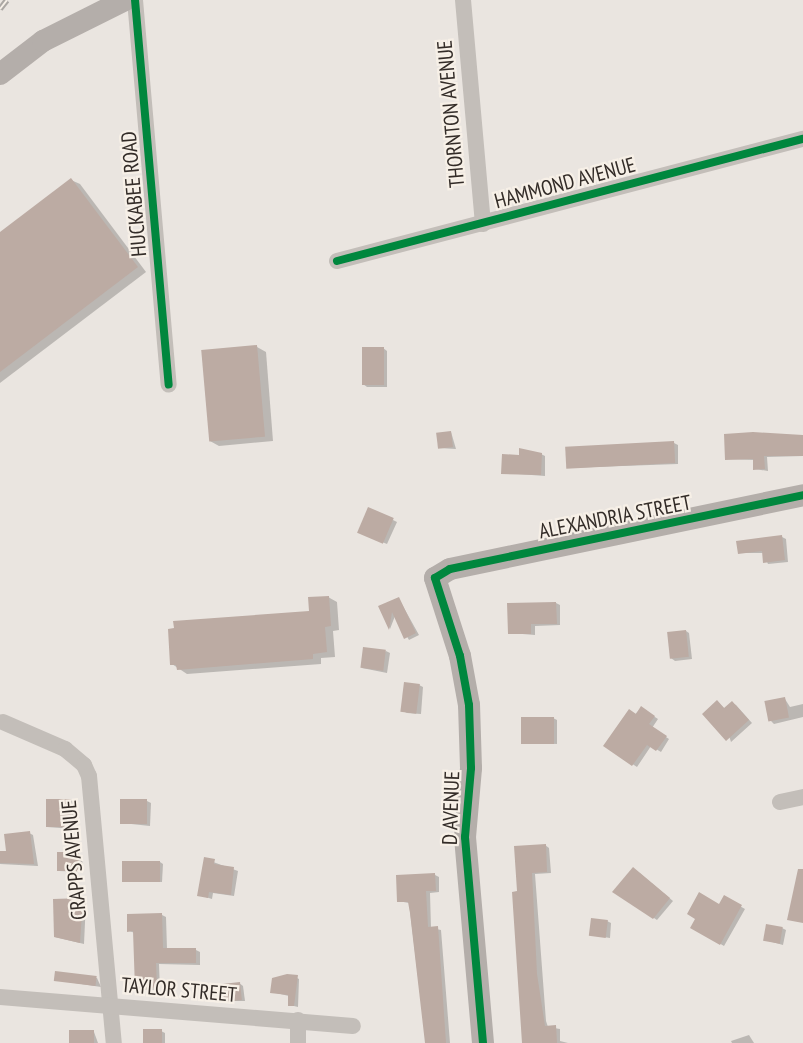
<!DOCTYPE html>
<html>
<head>
<meta charset="utf-8">
<style>
  body { margin:0 }
  #map { position:relative; width:803px; height:1043px; overflow:hidden; background:#eae5e0; font-family:"PT Sans Narrow",sans-serif }
  div>[style] { position:absolute }
  .shadow>* { inset:0; background:#0003 }
  .building>* { inset:0; background:#bcaba3; transform-origin:0 0 }
  .street>* { height:16px; margin:-8px; padding:0 8px; transform-origin:8px; border-radius:8px; background:#c3beb9 }
  .secondary>* { height:22px; margin:-11px; padding:0 11px; transform-origin:11px; border-radius:11px; background:#b4aeaa }
  .rail>* { height:6px; margin-top:-3px; transform-origin:0; background:repeating-linear-gradient(90deg,#f7f0e7 0 11px,#aba7a3 0 22px); box-sizing:border-box; border-block:2px solid #aba7a3 }
  .cycleway>* { height:8px; margin:-4px; padding:0 4px; transform-origin:4px; border-radius:4px; background:#00873e }
  span { translate:-50% -50%; white-space:nowrap; text-align:center; line-height:1.15; -webkit-text-stroke:4.5px #f7f0e7; paint-order:stroke }
  .street-label { font-size:21px; color:#332c28 }
</style>
</head>
<body>
<div id="map">
  <div class="shadow">
    <div style="clip-path:polygon(71px 180px,80px 184px,146px 272px,0 383px,0 234px)"></div>
    <div style="clip-path:polygon(257px 347px,266px 352px,273px 441px,219px 446px,210px 441px)"></div>
    <div style="clip-path:polygon(383px 348px,387px 351px,387px 387px,367px 387px,363px 384px)"></div>
    <div style="clip-path:polygon(451px 432px,456px 449px,439px 448px)"></div>
    <div style="clip-path:polygon(803px 436px,803px 456px,767px 457px,768px 471px,755px 469px,754px 460px,726px 459px)"></div>
    <div style="clip-path:polygon(674px 443px,678px 445px,678px 464px,567px 468px)"></div>
    <div style="clip-path:polygon(541px 454px,545px 456px,545px 476px,503px 473px)"></div>
    <div style="clip-path:polygon(393px 520px,397px 522px,387px 544px,362px 534px)"></div>
    <div style="clip-path:polygon(782px 537px,786px 539px,788px 562px,768px 564px,763px 553px,739px 553px)"></div>
    <div style="clip-path:polygon(328px 597px,337px 602px,339px 630px,333px 631px,335px 657px,321px 658px,321px 664px,187px 674px,172px 664px,311px 612px)"></div>
    <div style="clip-path:polygon(399px 599px,419px 635px,409px 640px,395px 616px,390px 629px,380px 607px)"></div>
    <div style="clip-path:polygon(556px 603px,560px 605px,560px 625px,535px 626px,535px 635px,510px 633px)"></div>
    <div style="clip-path:polygon(686px 631px,689px 633px,692px 659px,675px 661px,671px 658px)"></div>
    <div style="clip-path:polygon(386px 651px,390px 653px,387px 673px,362px 668px)"></div>
    <div style="clip-path:polygon(419px 685px,423px 687px,421px 714px,407px 713px,403px 711px)"></div>
    <div style="clip-path:polygon(785px 699px,790px 707px,803px 704px,803px 717px,774px 724px,771px 721px)"></div>
    <div style="clip-path:polygon(718px 702px,725px 709px,732px 703px,736px 705px,752px 723px,731px 742px)"></div>
    <div style="clip-path:polygon(641px 708px,658px 719px,652px 728px,669px 739px,661px 752px,651px 746px,637px 767px,605px 746px)"></div>
    <div style="clip-path:polygon(553px 718px,557px 720px,557px 744px,523px 743px)"></div>
    <div style="clip-path:polygon(70px 800px,74px 802px,74px 829px,47px 827px)"></div>
    <div style="clip-path:polygon(147px 801px,151px 803px,150px 826px,122px 823px)"></div>
    <div style="clip-path:polygon(29px 833px,33px 835px,38px 866px,0 864px,0 853px,7px 853px)"></div>
    <div style="clip-path:polygon(545px 845px,549px 848px,551px 873px,535px 874px,546px 1021px,548px 1027px,560px 1029px,560px 1041px,568px 1043px,525px 1043px,518px 893px)"></div>
    <div style="clip-path:polygon(78px 854px,82px 856px,83px 872px,59px 871px)"></div>
    <div style="clip-path:polygon(205px 859px,238px 871px,234px 896px,213px 893px,212px 899px,199px 895px)"></div>
    <div style="clip-path:polygon(160px 862px,163px 864px,162px 882px,123px 881px)"></div>
    <div style="clip-path:polygon(637px 871px,673px 901px,657px 920px,615px 892px)"></div>
    <div style="clip-path:polygon(435px 875px,439px 877px,439px 892px,430px 893px,431px 928px,441px 930px,450px 1043px,426px 1043px,409px 903px,398px 901px)"></div>
    <div style="clip-path:polygon(724px 897px,745px 909px,724px 946px,692px 927px,697px 918px,719px 906px)"></div>
    <div style="clip-path:polygon(83px 899px,86px 901px,84px 944px,55px 937px)"></div>
    <div style="clip-path:polygon(162px 915px,166px 917px,167px 949px,196px 950px,200px 952px,200px 965px,159px 964px,160px 990px,140px 990px,136px 988px,135px 933px,129px 931px)"></div>
    <div style="clip-path:polygon(607px 921px,611px 923px,610px 938px,591px 935px)"></div>
    <div style="clip-path:polygon(782px 928px,786px 930px,783px 945px,765px 940px)"></div>
    <div style="clip-path:polygon(295px 977px,299px 979px,298px 1007px,290px 1005px,289px 996px,272px 992px)"></div>
    <div style="clip-path:polygon(97px 978px,101px 987px,55px 980px)"></div>
    <div style="clip-path:polygon(239px 983px,243px 986px,245px 1001px,226px 1001px)"></div>
    <div style="clip-path:polygon(161px 1031px,165px 1033px,165px 1043px,144px 1043px)"></div>
    <div style="clip-path:polygon(94px 1032px,98px 1043px,71px 1043px)"></div>
    <div style="clip-path:polygon(749px 1035px,754px 1043px,732px 1043px,731px 1041px)"></div>
  </div>
  <div class="building">
    <div style="clip-path:polygon(71px 178px,138px 267px,0 372px,0 232px)"></div>
    <div style="left:257px;top:345px;width:92px;height:56px;rotate:85deg"></div>
    <div style="left:362px;top:347px;width:22px;height:38px"></div>
    <div style="left:451px;top:431px;width:16px;height:15px;rotate:83deg"></div>
    <div style="clip-path:polygon(753px 432px,803px 435px,803px 456px,764px 456px,765px 469px,753px 470px,753px 459px,725px 460px,724px 434px)"></div>
    <div style="left:674px;top:441px;width:22px;height:109px;rotate:87deg"></div>
    <div style="clip-path:polygon(519px 448px,542px 453px,541px 475px,501px 474px,502px 454px,519px 455px)"></div>
    <div style="left:368px;top:507px;width:28px;height:28px;rotate:23deg"></div>
    <div style="clip-path:polygon(782px 535px,785px 560px,763px 563px,762px 551px,738px 554px,736px 541px)"></div>
    <div style="clip-path:polygon(329px 596px,331px 626px,325px 627px,327px 652px,313px 654px,313px 659px,177px 670px,176px 665px,170px 665px,168px 629px,174px 628px,173px 621px,309px 611px,308px 597px)"></div>
    <div style="clip-path:polygon(399px 597px,416px 633px,404px 639px,392px 612px,389px 630px,378px 606px)"></div>
    <div style="clip-path:polygon(556px 602px,557px 624px,531px 624px,531px 634px,508px 634px,507px 603px)"></div>
    <div style="left:686px;top:630px;width:27px;height:19px;rotate:84deg"></div>
    <div style="left:363px;top:647px;width:23px;height:21px;rotate:7deg"></div>
    <div style="left:404px;top:682px;width:16px;height:30px;rotate:7deg"></div>
    <div style="left:785px;top:697px;width:21px;height:21px;rotate:79deg"></div>
    <div style="clip-path:polygon(717px 700px,724px 708px,732px 701px,749px 720px,726px 741px,702px 714px)"></div>
    <div style="clip-path:polygon(641px 706px,655px 716px,649px 724px,667px 736px,656px 751px,647px 745px,632px 766px,603px 746px,629px 709px,636px 714px)"></div>
    <div style="left:521px;top:717px;width:33px;height:27px"></div>
    <div style="left:46px;top:799px;width:25px;height:28px"></div>
    <div style="left:120px;top:799px;width:27px;height:25px"></div>
    <div style="clip-path:polygon(30px 831px,34px 864px,0 863px,0 851px,6px 851px,4px 834px)"></div>
    <div style="clip-path:polygon(546px 844px,547px 872px,532px 873px,537px 974px,545px 1026px,556px 1025px,557px 1043px,522px 1043px,512px 892px,517px 891px,514px 846px)"></div>
    <div style="left:79px;top:852px;width:19px;height:22px;rotate:90deg"></div>
    <div style="clip-path:polygon(204px 857px,215px 859px,214px 864px,234px 867px,231px 895px,209px 892px,208px 898px,197px 896px)"></div>
    <div style="left:122px;top:861px;width:38px;height:21px"></div>
    <div style="clip-path:polygon(633px 867px,670px 898px,653px 919px,612px 892px)"></div>
    <div style="clip-path:polygon(798px 869px,803px 869px,803px 923px,787px 920px)"></div>
    <div style="clip-path:polygon(435px 873px,436px 891px,426px 891px,428px 927px,438px 926px,446px 1043px,425px 1043px,410px 913px,408px 902px,397px 902px,396px 875px)"></div>
    <div style="clip-path:polygon(699px 892px,719px 904px,724px 895px,742px 905px,720px 945px,690px 928px,695px 919px,687px 914px)"></div>
    <div style="clip-path:polygon(83px 898px,80px 943px,54px 937px,53px 899px)"></div>
    <div style="clip-path:polygon(162px 913px,163px 948px,196px 948px,196px 963px,156px 963px,157px 988px,135px 989px,133px 931px,127px 932px,127px 914px)"></div>
    <div style="left:591px;top:918px;width:17px;height:18px;rotate:7deg"></div>
    <div style="left:766px;top:924px;width:17px;height:17px;rotate:10deg"></div>
    <div style="left:55px;top:971px;width:42px;height:10px;rotate:7deg"></div>
    <div style="clip-path:polygon(287px 974px,298px 975px,294px 1006px,288px 1006px,288px 995px,270px 993px,272px 978px)"></div>
    <div style="left:240px;top:982px;width:18px;height:18px;rotate:84deg"></div>
    <div style="left:143px;top:1029px;width:19px;height:14px"></div>
    <div style="left:69px;top:1030px;width:25px;height:13px"></div>
  </div>
  <div class="street">
    <div style="left:135px;top:0;width:386px;rotate:85deg"></div>
    <div style="left:463px;top:0;width:225px;rotate:84.9deg"></div>
    <div style="left:337px;top:261px;width:482px;rotate:-14.7deg"></div>
    <div style="left:3px;top:722px;width:68px;rotate:23.5deg"></div>
    <div style="left:65px;top:749px;width:25px;rotate:40deg"></div>
    <div style="left:84px;top:765px;width:12px;rotate:66deg"></div>
    <div style="left:89px;top:776px;width:268px;rotate:84.7deg"></div>
    <div style="left:780px;top:802px;width:24px;rotate:-12deg"></div>
    <div style="left:0;top:997px;width:354px;rotate:4.7deg"></div>
    <div style="left:298px;top:1020px;width:23px;rotate:90deg"></div>
  </div>
  <div class="secondary">
    <div style="left:0;top:74px;width:54px;rotate:-37.5deg"></div>
    <div style="left:43px;top:41px;width:92px;rotate:-26.6deg"></div>
    <div style="left:483px;top:1043px;width:207px;rotate:-95deg"></div>
    <div style="left:465px;top:837px;width:69px;rotate:-85deg"></div>
    <div style="left:471px;top:768px;width:63px;rotate:-91.8deg"></div>
    <div style="left:469px;top:705px;width:50px;rotate:-100.4deg"></div>
    <div style="left:460px;top:656px;width:82px;rotate:-107.8deg"></div>
    <div style="left:435px;top:578px;width:17px;rotate:-31deg"></div>
    <div style="left:450px;top:569px;width:361px;rotate:-11.8deg"></div>
  </div>
  <div class="rail">
    <div style="left:0;top:9px;width:11px;rotate:-52deg"></div>
  </div>
  <div class="cycleway">
    <div style="left:135px;top:0;width:386px;rotate:85deg"></div>
    <div style="left:337px;top:261px;width:482px;rotate:-14.7deg"></div>
    <div style="left:483px;top:1043px;width:207px;rotate:-95deg"></div>
    <div style="left:465px;top:837px;width:69px;rotate:-85deg"></div>
    <div style="left:471px;top:768px;width:63px;rotate:-91.8deg"></div>
    <div style="left:469px;top:705px;width:50px;rotate:-100.4deg"></div>
    <div style="left:460px;top:656px;width:82px;rotate:-107.8deg"></div>
    <div style="left:435px;top:578px;width:17px;rotate:-31deg"></div>
    <div style="left:450px;top:569px;width:361px;rotate:-11.8deg"></div>
  </div>
  <div class="street-label">
    <span style="left:451px;top:114px;rotate:-95deg">THORNTON AVENUE</span>
    <span style="left:565px;top:183px;rotate:-15deg">HAMMOND AVENUE</span>
    <span style="left:134px;top:194px;rotate:-95deg">HUCKABEE ROAD</span>
    <span style="left:615px;top:517px;rotate:-11deg">ALEXANDRIA STREET</span>
    <span style="left:451px;top:808px;rotate:-88deg">D AVENUE</span>
    <span style="left:74px;top:860px;rotate:-95deg">CRAPPS AVENUE</span>
    <span style="left:179px;top:990px;rotate:5deg">TAYLOR STREET</span>
  </div>
</div>
</body>
</html>
